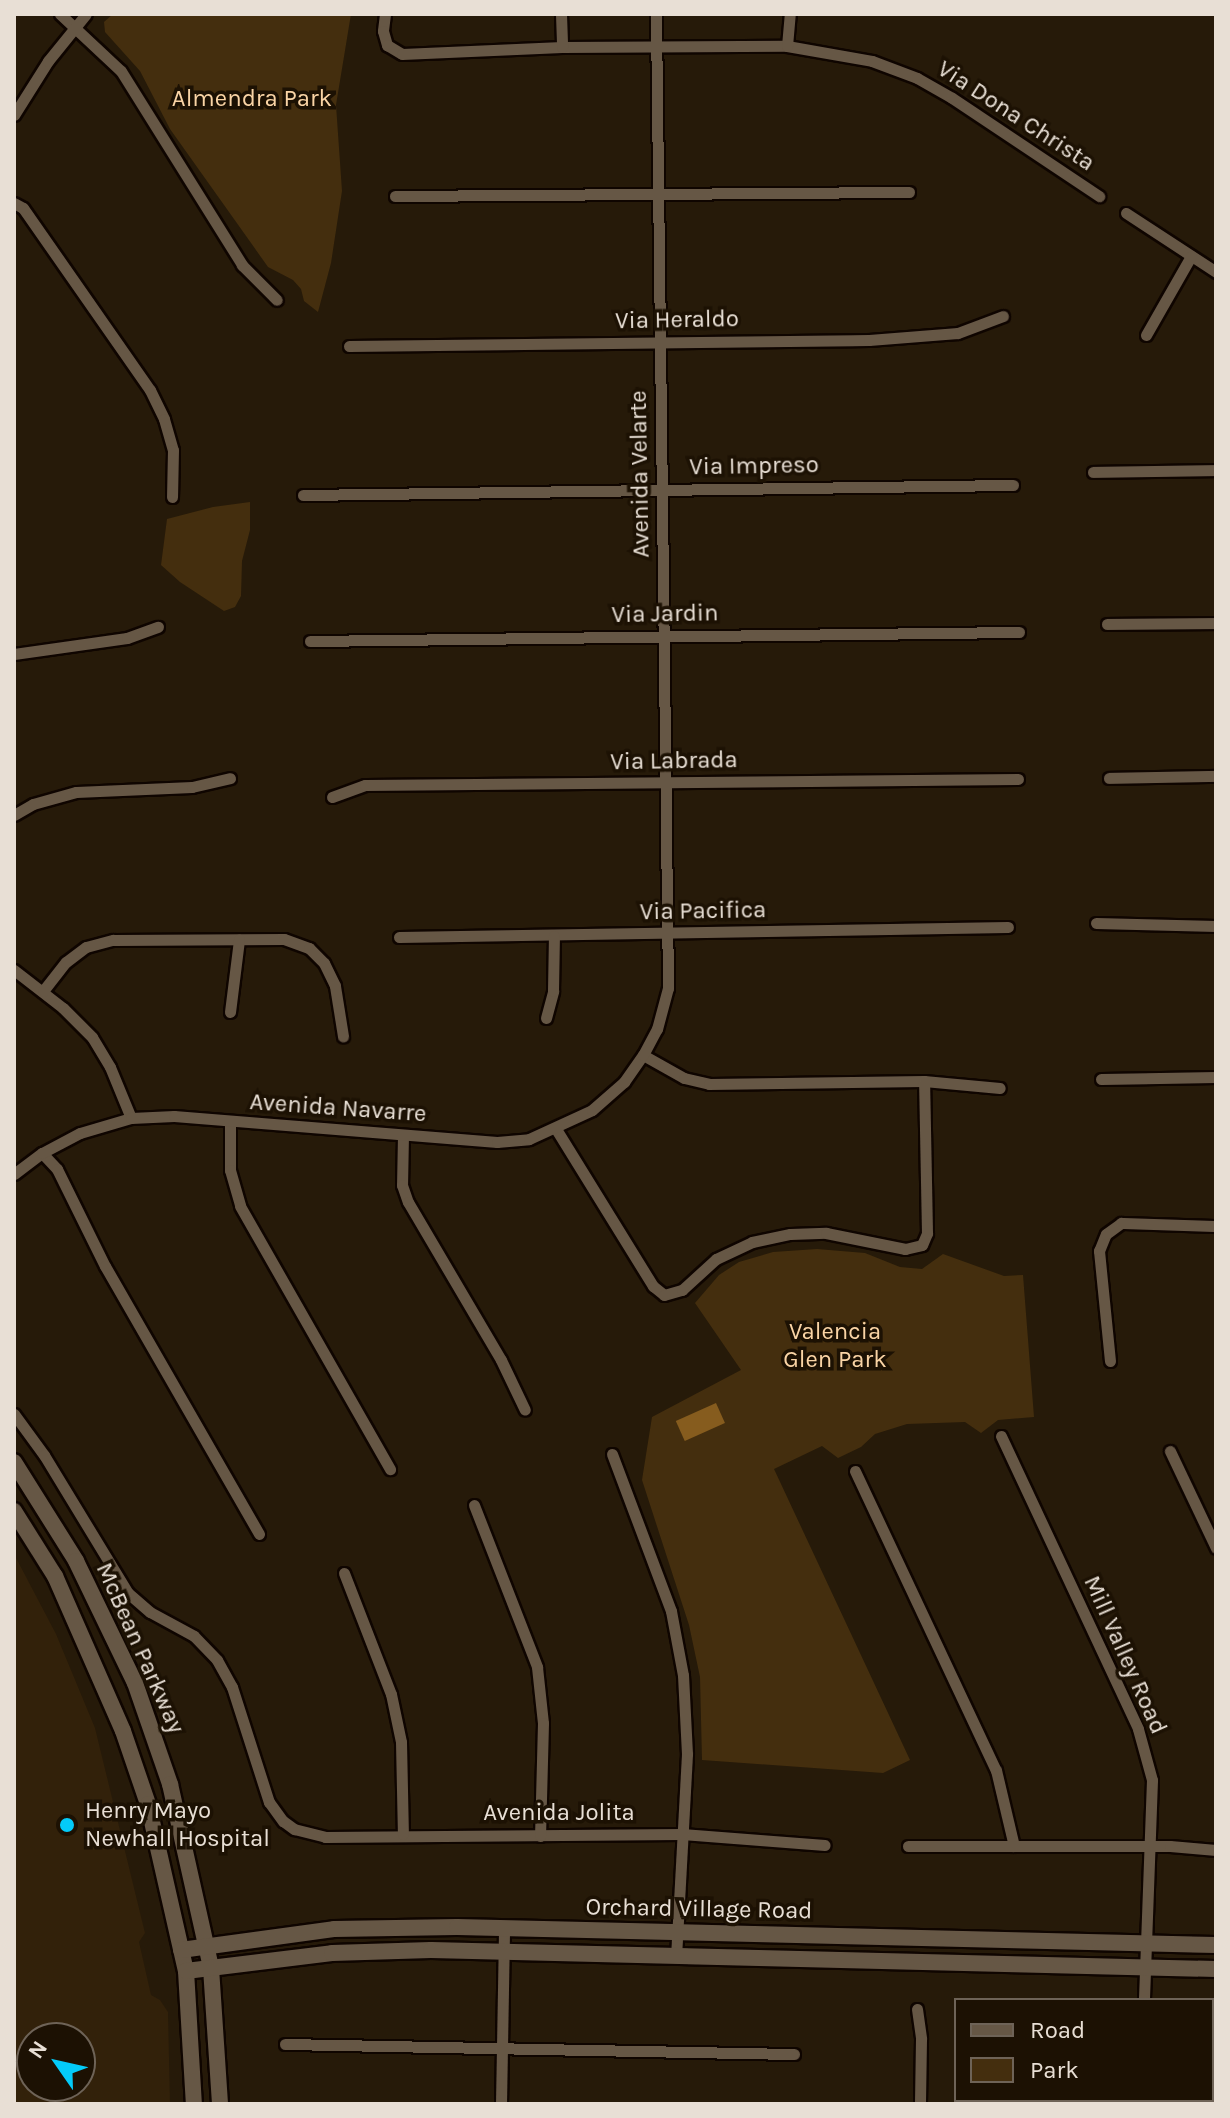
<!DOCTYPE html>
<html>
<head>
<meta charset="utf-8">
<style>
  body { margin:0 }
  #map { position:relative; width:1230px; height:2118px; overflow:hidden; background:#261a09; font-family:Karla,sans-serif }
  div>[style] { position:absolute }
  .built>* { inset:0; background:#32210a }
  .green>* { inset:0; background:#442e0e }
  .water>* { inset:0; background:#865c1e; transform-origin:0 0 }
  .roads { filter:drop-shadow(2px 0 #0f0500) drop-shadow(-2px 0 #0f0500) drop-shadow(0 2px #0f0500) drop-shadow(0 -2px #0f0500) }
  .street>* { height:11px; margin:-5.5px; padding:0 5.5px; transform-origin:5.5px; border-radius:5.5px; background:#665745 }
  .secondary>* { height:16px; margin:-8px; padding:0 8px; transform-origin:8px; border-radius:8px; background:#665745 }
  .dots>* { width:22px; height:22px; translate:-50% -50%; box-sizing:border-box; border:4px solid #1c1103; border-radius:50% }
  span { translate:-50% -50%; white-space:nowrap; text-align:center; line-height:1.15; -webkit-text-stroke:7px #1c1103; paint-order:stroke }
  .park-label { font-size:24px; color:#fad4a5 }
  .street-label { font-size:24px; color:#e8dfd5 }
  .poi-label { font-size:24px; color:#e8dfd5 }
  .left { translate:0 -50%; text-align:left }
  .frame { position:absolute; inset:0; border:16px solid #e8dfd5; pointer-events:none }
  .legend { position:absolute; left:954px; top:1998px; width:260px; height:104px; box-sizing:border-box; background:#1c1103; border:2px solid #6e6357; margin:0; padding:10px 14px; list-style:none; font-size:24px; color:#e8dfd5 }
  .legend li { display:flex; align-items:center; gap:16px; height:40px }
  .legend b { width:40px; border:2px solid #6e6357 }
  .north { position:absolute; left:16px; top:2022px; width:80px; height:80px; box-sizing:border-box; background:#1c1103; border:2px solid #6e6357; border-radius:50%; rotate:304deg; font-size:22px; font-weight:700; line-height:32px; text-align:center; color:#e8dfd5 }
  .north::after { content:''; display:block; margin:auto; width:28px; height:36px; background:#04cbf9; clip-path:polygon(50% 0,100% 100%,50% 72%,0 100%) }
</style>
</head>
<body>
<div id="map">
  <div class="built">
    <div style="clip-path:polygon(evenodd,14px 1554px,56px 1634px,95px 1728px,145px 1933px,139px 1942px,151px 1995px,160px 2000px,168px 2012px,170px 2104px,14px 2104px,14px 1554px,32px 2038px,80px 2038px,80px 2086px,32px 2086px,32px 2038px)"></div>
  </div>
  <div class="green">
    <div style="clip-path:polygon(113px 14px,351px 14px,336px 105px,342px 191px,331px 263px,318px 312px,304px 301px,301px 289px,293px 280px,268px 267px,170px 129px,140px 71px,105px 32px,104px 22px)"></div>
    <div style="clip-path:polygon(250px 502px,250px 530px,242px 561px,241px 596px,235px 607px,224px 611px,180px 582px,161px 565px,167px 519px,213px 507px)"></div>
    <div style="clip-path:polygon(817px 1249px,865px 1253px,900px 1267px,922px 1269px,943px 1254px,1004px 1276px,1023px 1275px,1034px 1417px,998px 1420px,981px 1433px,965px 1422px,907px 1424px,875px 1434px,861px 1447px,838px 1458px,822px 1446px,774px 1469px,910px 1760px,883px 1773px,702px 1760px,700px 1677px,689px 1625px,642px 1480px,652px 1417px,741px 1370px,695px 1303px,719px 1275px,739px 1262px,773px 1252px)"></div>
  </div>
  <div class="water">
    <div style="left:716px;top:1403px;width:22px;height:44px;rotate:66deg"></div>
  </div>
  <div class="roads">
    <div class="street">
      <div style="left:60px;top:14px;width:83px;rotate:43.1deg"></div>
      <div style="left:121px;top:71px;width:229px;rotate:58deg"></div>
      <div style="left:242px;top:265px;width:49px;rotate:45deg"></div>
      <div style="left:385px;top:14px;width:17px;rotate:97deg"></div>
      <div style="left:383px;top:31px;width:15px;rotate:74deg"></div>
      <div style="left:387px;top:45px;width:17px;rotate:31deg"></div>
      <div style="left:402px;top:54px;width:160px;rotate:-2.5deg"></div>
      <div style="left:562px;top:47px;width:225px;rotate:-0.3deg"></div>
      <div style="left:787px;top:46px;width:86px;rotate:10deg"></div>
      <div style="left:872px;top:61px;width:48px;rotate:20.7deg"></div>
      <div style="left:917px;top:78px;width:40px;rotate:29.7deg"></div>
      <div style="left:952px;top:98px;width:177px;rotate:33.7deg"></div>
      <div style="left:561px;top:14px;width:33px;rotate:88deg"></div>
      <div style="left:787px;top:46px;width:32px;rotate:-85deg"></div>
      <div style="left:14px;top:115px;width:64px;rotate:-57.8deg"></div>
      <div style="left:48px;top:61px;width:60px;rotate:-51deg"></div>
      <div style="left:395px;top:196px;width:514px;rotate:-0.45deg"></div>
      <div style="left:14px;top:203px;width:10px;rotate:29deg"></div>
      <div style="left:23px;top:208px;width:222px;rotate:55.1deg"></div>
      <div style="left:150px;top:390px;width:32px;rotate:64deg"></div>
      <div style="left:164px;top:419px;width:32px;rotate:74deg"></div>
      <div style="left:173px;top:450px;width:47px;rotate:91.2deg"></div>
      <div style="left:1126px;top:213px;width:108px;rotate:33.2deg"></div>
      <div style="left:1146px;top:335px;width:91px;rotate:-60.3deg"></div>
      <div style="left:349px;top:346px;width:520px;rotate:-0.66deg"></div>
      <div style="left:869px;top:340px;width:89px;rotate:-4.5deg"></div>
      <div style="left:958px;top:333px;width:48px;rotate:-20.7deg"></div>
      <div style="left:1093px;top:472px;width:123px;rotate:-0.9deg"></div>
      <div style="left:303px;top:495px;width:710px;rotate:-0.81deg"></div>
      <div style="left:1107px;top:624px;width:109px;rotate:-0.5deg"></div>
      <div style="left:310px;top:641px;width:709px;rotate:-0.73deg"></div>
      <div style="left:14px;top:654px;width:114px;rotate:-8.1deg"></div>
      <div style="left:127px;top:638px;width:33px;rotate:-20deg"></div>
      <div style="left:1109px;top:778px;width:107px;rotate:-1.1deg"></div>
      <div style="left:332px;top:797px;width:35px;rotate:-20deg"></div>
      <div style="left:365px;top:785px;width:653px;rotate:-0.53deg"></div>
      <div style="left:14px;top:815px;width:22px;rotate:-30deg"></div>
      <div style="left:33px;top:804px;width:45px;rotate:-15.6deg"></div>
      <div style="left:76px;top:792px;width:116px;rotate:-2.5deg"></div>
      <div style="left:192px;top:787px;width:39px;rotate:-13deg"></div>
      <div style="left:1096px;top:923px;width:120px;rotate:1.4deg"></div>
      <div style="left:399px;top:937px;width:609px;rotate:-0.94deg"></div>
      <div style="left:14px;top:970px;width:62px;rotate:37.8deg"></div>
      <div style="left:63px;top:1008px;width:41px;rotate:45deg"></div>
      <div style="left:92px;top:1037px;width:35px;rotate:59deg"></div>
      <div style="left:110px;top:1067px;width:55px;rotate:67.6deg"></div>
      <div style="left:43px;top:991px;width:37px;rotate:-52deg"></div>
      <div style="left:66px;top:962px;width:25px;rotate:-37deg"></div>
      <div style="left:86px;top:947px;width:28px;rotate:-15deg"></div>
      <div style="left:113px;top:940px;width:171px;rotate:-0.3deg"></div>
      <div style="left:284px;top:939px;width:27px;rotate:20deg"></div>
      <div style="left:309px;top:948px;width:21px;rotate:45deg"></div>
      <div style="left:324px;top:963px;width:25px;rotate:64deg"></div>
      <div style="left:335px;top:986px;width:51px;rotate:80.9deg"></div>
      <div style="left:230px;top:1012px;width:73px;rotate:-82.9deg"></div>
      <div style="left:546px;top:1018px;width:28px;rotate:-75deg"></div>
      <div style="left:553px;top:991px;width:55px;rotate:-89deg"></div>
      <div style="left:643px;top:1055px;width:47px;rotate:29.3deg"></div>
      <div style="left:684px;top:1078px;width:26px;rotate:13deg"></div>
      <div style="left:709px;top:1084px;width:215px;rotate:-0.8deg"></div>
      <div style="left:924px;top:1081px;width:76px;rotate:5.3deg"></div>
      <div style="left:1101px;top:1079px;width:115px;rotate:-1deg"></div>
      <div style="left:230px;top:1123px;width:47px;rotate:90deg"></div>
      <div style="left:230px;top:1170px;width:37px;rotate:74deg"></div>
      <div style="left:240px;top:1206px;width:303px;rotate:60.3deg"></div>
      <div style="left:556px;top:1129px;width:185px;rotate:58.3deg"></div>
      <div style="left:653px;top:1286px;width:14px;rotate:39deg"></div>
      <div style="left:664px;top:1295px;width:19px;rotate:-16deg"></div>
      <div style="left:682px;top:1290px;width:46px;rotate:-42.4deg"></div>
      <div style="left:716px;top:1259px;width:40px;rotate:-25deg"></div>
      <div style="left:752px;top:1242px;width:39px;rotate:-12deg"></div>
      <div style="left:790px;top:1234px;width:36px;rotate:-2deg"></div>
      <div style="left:826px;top:1233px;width:81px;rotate:11.4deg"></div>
      <div style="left:905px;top:1249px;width:17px;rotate:-13deg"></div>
      <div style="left:922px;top:1245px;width:13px;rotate:-67deg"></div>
      <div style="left:927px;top:1233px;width:152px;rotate:-91.1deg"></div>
      <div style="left:403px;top:1135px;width:50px;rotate:91.1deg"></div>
      <div style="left:402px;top:1185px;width:18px;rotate:71deg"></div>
      <div style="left:408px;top:1202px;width:183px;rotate:59.5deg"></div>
      <div style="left:501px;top:1360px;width:55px;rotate:64.4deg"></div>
      <div style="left:42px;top:1153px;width:22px;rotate:47deg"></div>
      <div style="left:57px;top:1169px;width:108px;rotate:63.7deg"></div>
      <div style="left:105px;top:1266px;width:309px;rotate:60.1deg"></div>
      <div style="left:14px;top:1174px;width:35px;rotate:-37deg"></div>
      <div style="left:42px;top:1153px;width:43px;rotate:-27.8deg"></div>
      <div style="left:80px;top:1133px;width:53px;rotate:-16.4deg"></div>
      <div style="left:131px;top:1118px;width:43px;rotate:-2.7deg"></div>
      <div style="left:174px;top:1116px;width:324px;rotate:4.6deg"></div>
      <div style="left:497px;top:1142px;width:32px;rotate:-5deg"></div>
      <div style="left:529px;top:1139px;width:69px;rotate:-24.7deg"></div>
      <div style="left:592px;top:1110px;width:43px;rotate:-41.2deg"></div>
      <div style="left:624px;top:1082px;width:33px;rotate:-55deg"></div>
      <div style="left:643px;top:1055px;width:30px;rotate:-62deg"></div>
      <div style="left:657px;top:1029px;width:42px;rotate:-75deg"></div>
      <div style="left:668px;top:988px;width:974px;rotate:-90.71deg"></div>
      <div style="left:1110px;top:1361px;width:111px;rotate:-95.7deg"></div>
      <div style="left:1099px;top:1251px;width:18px;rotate:-68deg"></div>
      <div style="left:1106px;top:1234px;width:19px;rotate:-36deg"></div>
      <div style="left:1121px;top:1223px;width:95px;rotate:1.8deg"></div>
      <div style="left:14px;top:1414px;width:51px;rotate:53.8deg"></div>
      <div style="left:44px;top:1455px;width:162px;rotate:58.7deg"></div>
      <div style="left:128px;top:1593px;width:29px;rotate:41deg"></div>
      <div style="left:150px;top:1612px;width:50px;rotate:28.6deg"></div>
      <div style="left:194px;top:1636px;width:33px;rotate:46deg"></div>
      <div style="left:217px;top:1660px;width:31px;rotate:61deg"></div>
      <div style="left:232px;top:1687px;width:121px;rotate:72.2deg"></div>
      <div style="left:269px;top:1802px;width:24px;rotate:54deg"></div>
      <div style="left:283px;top:1821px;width:14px;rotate:36deg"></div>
      <div style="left:294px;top:1829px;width:32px;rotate:14deg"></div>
      <div style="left:325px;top:1837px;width:357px;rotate:-0.5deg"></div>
      <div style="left:682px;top:1834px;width:143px;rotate:4.4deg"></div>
      <div style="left:1001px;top:1436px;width:323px;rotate:64.9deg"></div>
      <div style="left:1138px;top:1729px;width:53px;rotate:74.6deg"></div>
      <div style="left:1152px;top:1780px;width:220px;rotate:92.1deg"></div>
      <div style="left:1170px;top:1451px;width:107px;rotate:64.6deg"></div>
      <div style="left:612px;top:1454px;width:168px;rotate:69.4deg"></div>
      <div style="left:671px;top:1611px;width:65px;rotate:79.4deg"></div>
      <div style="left:683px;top:1675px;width:79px;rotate:87.1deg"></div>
      <div style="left:687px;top:1754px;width:201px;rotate:93.1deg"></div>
      <div style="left:855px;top:1471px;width:331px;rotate:64.8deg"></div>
      <div style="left:996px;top:1770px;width:78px;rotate:76.7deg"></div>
      <div style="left:474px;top:1505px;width:174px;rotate:68.7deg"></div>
      <div style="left:537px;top:1667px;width:56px;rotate:83.9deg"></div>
      <div style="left:543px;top:1723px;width:113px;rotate:91.5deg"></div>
      <div style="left:344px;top:1573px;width:130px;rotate:68.8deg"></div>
      <div style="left:391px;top:1694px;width:49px;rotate:78.2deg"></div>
      <div style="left:401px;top:1742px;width:92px;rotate:88.8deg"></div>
      <div style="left:908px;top:1846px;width:262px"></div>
      <div style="left:1170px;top:1846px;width:46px;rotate:5deg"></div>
      <div style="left:917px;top:2009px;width:30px;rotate:82deg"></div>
      <div style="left:921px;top:2039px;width:65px;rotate:90.9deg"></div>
      <div style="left:285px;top:2044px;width:509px;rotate:1.13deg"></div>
      <div style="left:1145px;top:2100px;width:4px;rotate:90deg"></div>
      <div style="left:501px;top:2104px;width:176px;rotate:-89deg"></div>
      <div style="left:1058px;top:2104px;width:4px;rotate:-90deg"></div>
    </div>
    <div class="secondary">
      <div style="left:14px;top:1462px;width:117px;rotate:57.9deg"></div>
      <div style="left:76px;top:1561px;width:136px;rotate:64.2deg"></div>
      <div style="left:135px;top:1683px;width:107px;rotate:70.9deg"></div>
      <div style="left:170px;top:1784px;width:189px;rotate:77.4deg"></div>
      <div style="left:211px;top:1968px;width:136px;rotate:86.2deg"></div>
      <div style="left:14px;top:1511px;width:77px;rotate:57.8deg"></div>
      <div style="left:55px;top:1576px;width:169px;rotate:66.3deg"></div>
      <div style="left:123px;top:1731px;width:77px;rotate:71.1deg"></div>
      <div style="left:148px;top:1804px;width:171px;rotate:77.2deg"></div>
      <div style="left:186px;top:1971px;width:133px;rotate:86.6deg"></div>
      <div style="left:181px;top:1950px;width:154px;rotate:-7.8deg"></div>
      <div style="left:334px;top:1929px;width:123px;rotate:-0.9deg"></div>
      <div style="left:457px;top:1927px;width:759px;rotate:1.36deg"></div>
      <div style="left:186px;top:1971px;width:147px;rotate:-7deg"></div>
      <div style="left:332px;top:1953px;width:99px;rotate:-1.7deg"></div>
      <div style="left:431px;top:1950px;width:785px;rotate:1.39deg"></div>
    </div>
  </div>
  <div class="dots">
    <div style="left:67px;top:1825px;background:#04cbf9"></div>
  </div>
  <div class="park-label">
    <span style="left:252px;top:99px">Almendra Park</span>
    <span style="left:835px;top:1346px">Valencia<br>Glen Park</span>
  </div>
  <div class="street-label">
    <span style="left:1016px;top:116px;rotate:33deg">Via Dona Christa</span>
    <span style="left:677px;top:320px;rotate:-1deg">Via Heraldo</span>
    <span style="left:754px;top:466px;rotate:-1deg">Via Impreso</span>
    <span style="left:640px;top:474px;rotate:-91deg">Avenida Velarte</span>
    <span style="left:665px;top:614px;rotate:-1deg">Via Jardin</span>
    <span style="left:674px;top:761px;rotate:-1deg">Via Labrada</span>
    <span style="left:703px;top:911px;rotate:-1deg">Via Pacifica</span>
    <span style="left:338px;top:1108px;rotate:4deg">Avenida Navarre</span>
    <span style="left:140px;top:1648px;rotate:66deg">McBean Parkway</span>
    <span style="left:1125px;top:1655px;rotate:66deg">Mill Valley Road</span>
    <span style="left:559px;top:1813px">Avenida Jolita</span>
    <span style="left:699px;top:1909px;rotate:1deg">Orchard Village Road</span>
  </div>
  <div class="poi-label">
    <span class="left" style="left:85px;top:1825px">Henry Mayo<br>Newhall Hospital</span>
  </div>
  <div class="frame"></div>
  <ul class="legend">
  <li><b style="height:10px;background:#665745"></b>Road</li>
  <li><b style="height:22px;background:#442e0e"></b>Park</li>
  </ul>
  <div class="north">N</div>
</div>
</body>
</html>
